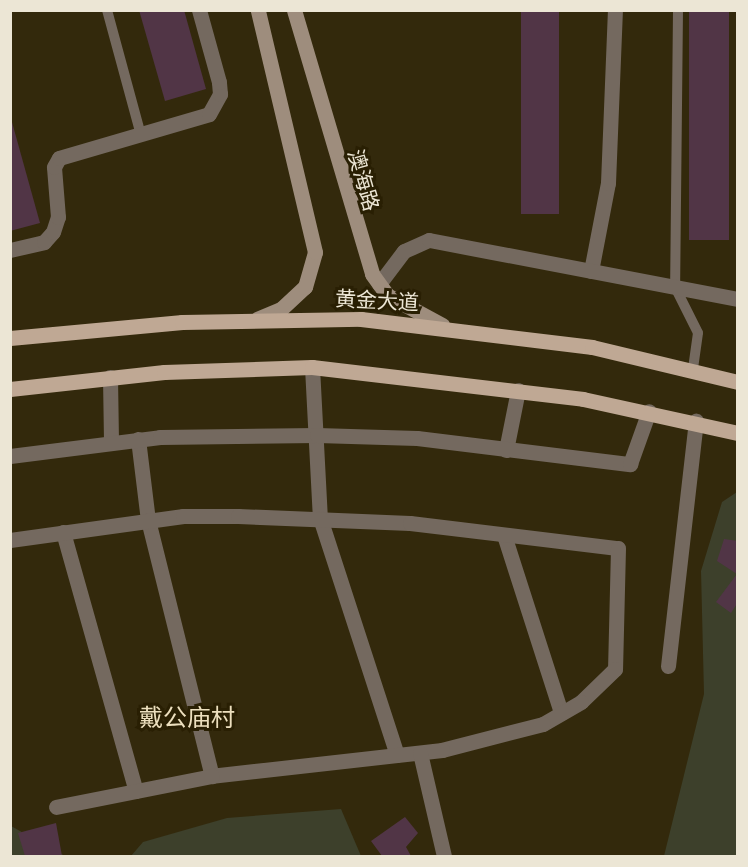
<!DOCTYPE html>
<html>
<head>
<meta charset="utf-8">
<style>
  body { margin:0 }
  #map { position:relative; width:748px; height:867px; overflow:hidden; background:#33290c; font-family:"Golos Text","Noto Sans SC",sans-serif }
  div>[style] { position:absolute }
  .green>* { inset:0; background:#3d402b }
  .building>* { inset:0; background:#513546; transform-origin:0 0 }
  .lane>* { height:10px; margin:-5px; padding:0 5px; transform-origin:5px; border-radius:5px; background:#74695f }
  .street>* { height:15px; margin:-7.5px; padding:0 7.5px; transform-origin:7.5px; border-radius:7.5px; background:#74695f }
  .secondary>* { height:15px; margin:-7.5px; padding:0 7.5px; transform-origin:7.5px; border-radius:7.5px; background:#9e8d7d }
  .primary>* { height:15px; margin:-7.5px; padding:0 7.5px; transform-origin:7.5px; border-radius:7.5px; background:#bfa894 }
  span { translate:-50% -50%; white-space:nowrap; text-align:center; line-height:1.15; -webkit-text-stroke:6px #291f03; paint-order:stroke }
  .street-label { font-size:21px; color:#ece6d5 }
  .quarter-label { font-size:24px; color:#ecdfbe }
  .frame { position:absolute; inset:0; border:12px solid #ece6d5; pointer-events:none }
</style>
</head>
<body>
<div id="map">
  <div class="green">
    <div style="clip-path:polygon(737px 492px,737px 856px,664px 856px,704px 694px,701px 571px,722px 502px)"></div>
    <div style="clip-path:polygon(341px 809px,361px 856px,131px 856px,143px 842px,227px 818px)"></div>
    <div style="clip-path:polygon(11px 826px,65px 856px,11px 856px)"></div>
  </div>
  <div class="building">
    <div style="clip-path:polygon(139px 10px,184px 10px,206px 89px,165px 101px)"></div>
    <div style="left:521px;top:10px;width:38px;height:204px"></div>
    <div style="left:689px;top:10px;width:40px;height:230px"></div>
    <div style="clip-path:polygon(10px 115px,40px 223px,10px 231px)"></div>
    <div style="clip-path:polygon(724px 539px,738px 541px,738px 602px,731px 613px,716px 602px,737px 574px,717px 561px)"></div>
    <div style="clip-path:polygon(405px 817px,418px 833px,406px 847px,411px 856px,382px 856px,371px 841px)"></div>
    <div style="clip-path:polygon(56px 823px,62px 856px,25px 856px,18px 833px)"></div>
  </div>
  <div class="lane">
    <div style="left:107px;top:10px;width:130px;rotate:74.8deg"></div>
    <div style="left:678px;top:10px;width:277px;rotate:90.6deg"></div>
    <div style="left:675px;top:287px;width:51px;rotate:63.4deg"></div>
    <div style="left:698px;top:333px;width:37px;rotate:98deg"></div>
  </div>
  <div class="street">
    <div style="left:10px;top:250px;width:35px;rotate:-13deg"></div>
    <div style="left:44px;top:242px;width:13px;rotate:-48deg"></div>
    <div style="left:53px;top:232px;width:16px;rotate:-72deg"></div>
    <div style="left:58px;top:217px;width:50px;rotate:-94.6deg"></div>
    <div style="left:54px;top:167px;width:10px;rotate:-61deg"></div>
    <div style="left:59px;top:158px;width:156px;rotate:-16.3deg"></div>
    <div style="left:209px;top:114px;width:23px;rotate:-61deg"></div>
    <div style="left:220px;top:94px;width:12px;rotate:-95deg"></div>
    <div style="left:219px;top:82px;width:75px;rotate:-105.5deg"></div>
    <div style="left:591px;top:271px;width:90px;rotate:-79.1deg"></div>
    <div style="left:608px;top:183px;width:173px;rotate:-87.7deg"></div>
    <div style="left:379px;top:284px;width:41px;rotate:-52.9deg"></div>
    <div style="left:404px;top:251px;width:27px;rotate:-24deg"></div>
    <div style="left:429px;top:240px;width:315px;rotate:10.8deg"></div>
    <div style="left:312px;top:367px;width:151px;rotate:87deg"></div>
    <div style="left:320px;top:518px;width:249px;rotate:72deg"></div>
    <div style="left:110px;top:377px;width:64px;rotate:89.1deg"></div>
    <div style="left:138px;top:439px;width:82px;rotate:83deg"></div>
    <div style="left:148px;top:520px;width:264px;rotate:76deg"></div>
    <div style="left:506px;top:450px;width:61px;rotate:-78.7deg"></div>
    <div style="left:10px;top:456px;width:151px;rotate:-7.2deg"></div>
    <div style="left:160px;top:437px;width:157px;rotate:-0.7deg"></div>
    <div style="left:317px;top:435px;width:100px;rotate:1.7deg"></div>
    <div style="left:417px;top:438px;width:215px;rotate:7deg"></div>
    <div style="left:630px;top:464px;width:56px;rotate:-70.3deg"></div>
    <div style="left:63px;top:532px;width:269px;rotate:74.3deg"></div>
    <div style="left:504px;top:535px;width:187px;rotate:72.2deg"></div>
    <div style="left:10px;top:540px;width:175px;rotate:-7.9deg"></div>
    <div style="left:183px;top:516px;width:55px"></div>
    <div style="left:238px;top:516px;width:172px;rotate:2.3deg"></div>
    <div style="left:410px;top:523px;width:209px;rotate:6.9deg"></div>
    <div style="left:618px;top:548px;width:121px;rotate:91.4deg"></div>
    <div style="left:615px;top:669px;width:47px;rotate:135.9deg"></div>
    <div style="left:581px;top:702px;width:44px;rotate:149.9deg"></div>
    <div style="left:543px;top:724px;width:104px;rotate:165.6deg"></div>
    <div style="left:442px;top:750px;width:231px;rotate:173.6deg"></div>
    <div style="left:212px;top:776px;width:159px;rotate:168.8deg"></div>
    <div style="left:668px;top:666px;width:247px;rotate:-83.5deg"></div>
    <div style="left:420px;top:753px;width:106px;rotate:76.9deg"></div>
  </div>
  <div class="secondary">
    <div style="left:294px;top:10px;width:275px;rotate:73.5deg"></div>
    <div style="left:372px;top:274px;width:26px;rotate:54deg"></div>
    <div style="left:387px;top:295px;width:63px;rotate:28.6deg"></div>
    <div style="left:257px;top:319px;width:26px;rotate:-23deg"></div>
    <div style="left:281px;top:309px;width:33px;rotate:-43deg"></div>
    <div style="left:305px;top:287px;width:36px;rotate:-74deg"></div>
    <div style="left:315px;top:252px;width:249px;rotate:-103.3deg"></div>
  </div>
  <div class="primary">
    <div style="left:10px;top:338px;width:173px;rotate:-5.3deg"></div>
    <div style="left:182px;top:322px;width:179px;rotate:-1deg"></div>
    <div style="left:361px;top:319px;width:233px;rotate:6.9deg"></div>
    <div style="left:592px;top:347px;width:150px;rotate:13.5deg"></div>
    <div style="left:10px;top:389px;width:155px;rotate:-6.3deg"></div>
    <div style="left:164px;top:372px;width:148px;rotate:-1.9deg"></div>
    <div style="left:312px;top:367px;width:273px;rotate:6.7deg"></div>
    <div style="left:583px;top:399px;width:159px;rotate:12.4deg"></div>
  </div>
  <div class="street-label">
    <span style="left:364px;top:180px;rotate:74deg">澳海路</span>
    <span style="left:377px;top:300px;rotate:3deg">黄金大道</span>
  </div>
  <div class="quarter-label">
    <span style="left:187px;top:717px">戴公庙村</span>
  </div>
  <div class="frame"></div>
</div>
</body>
</html>
